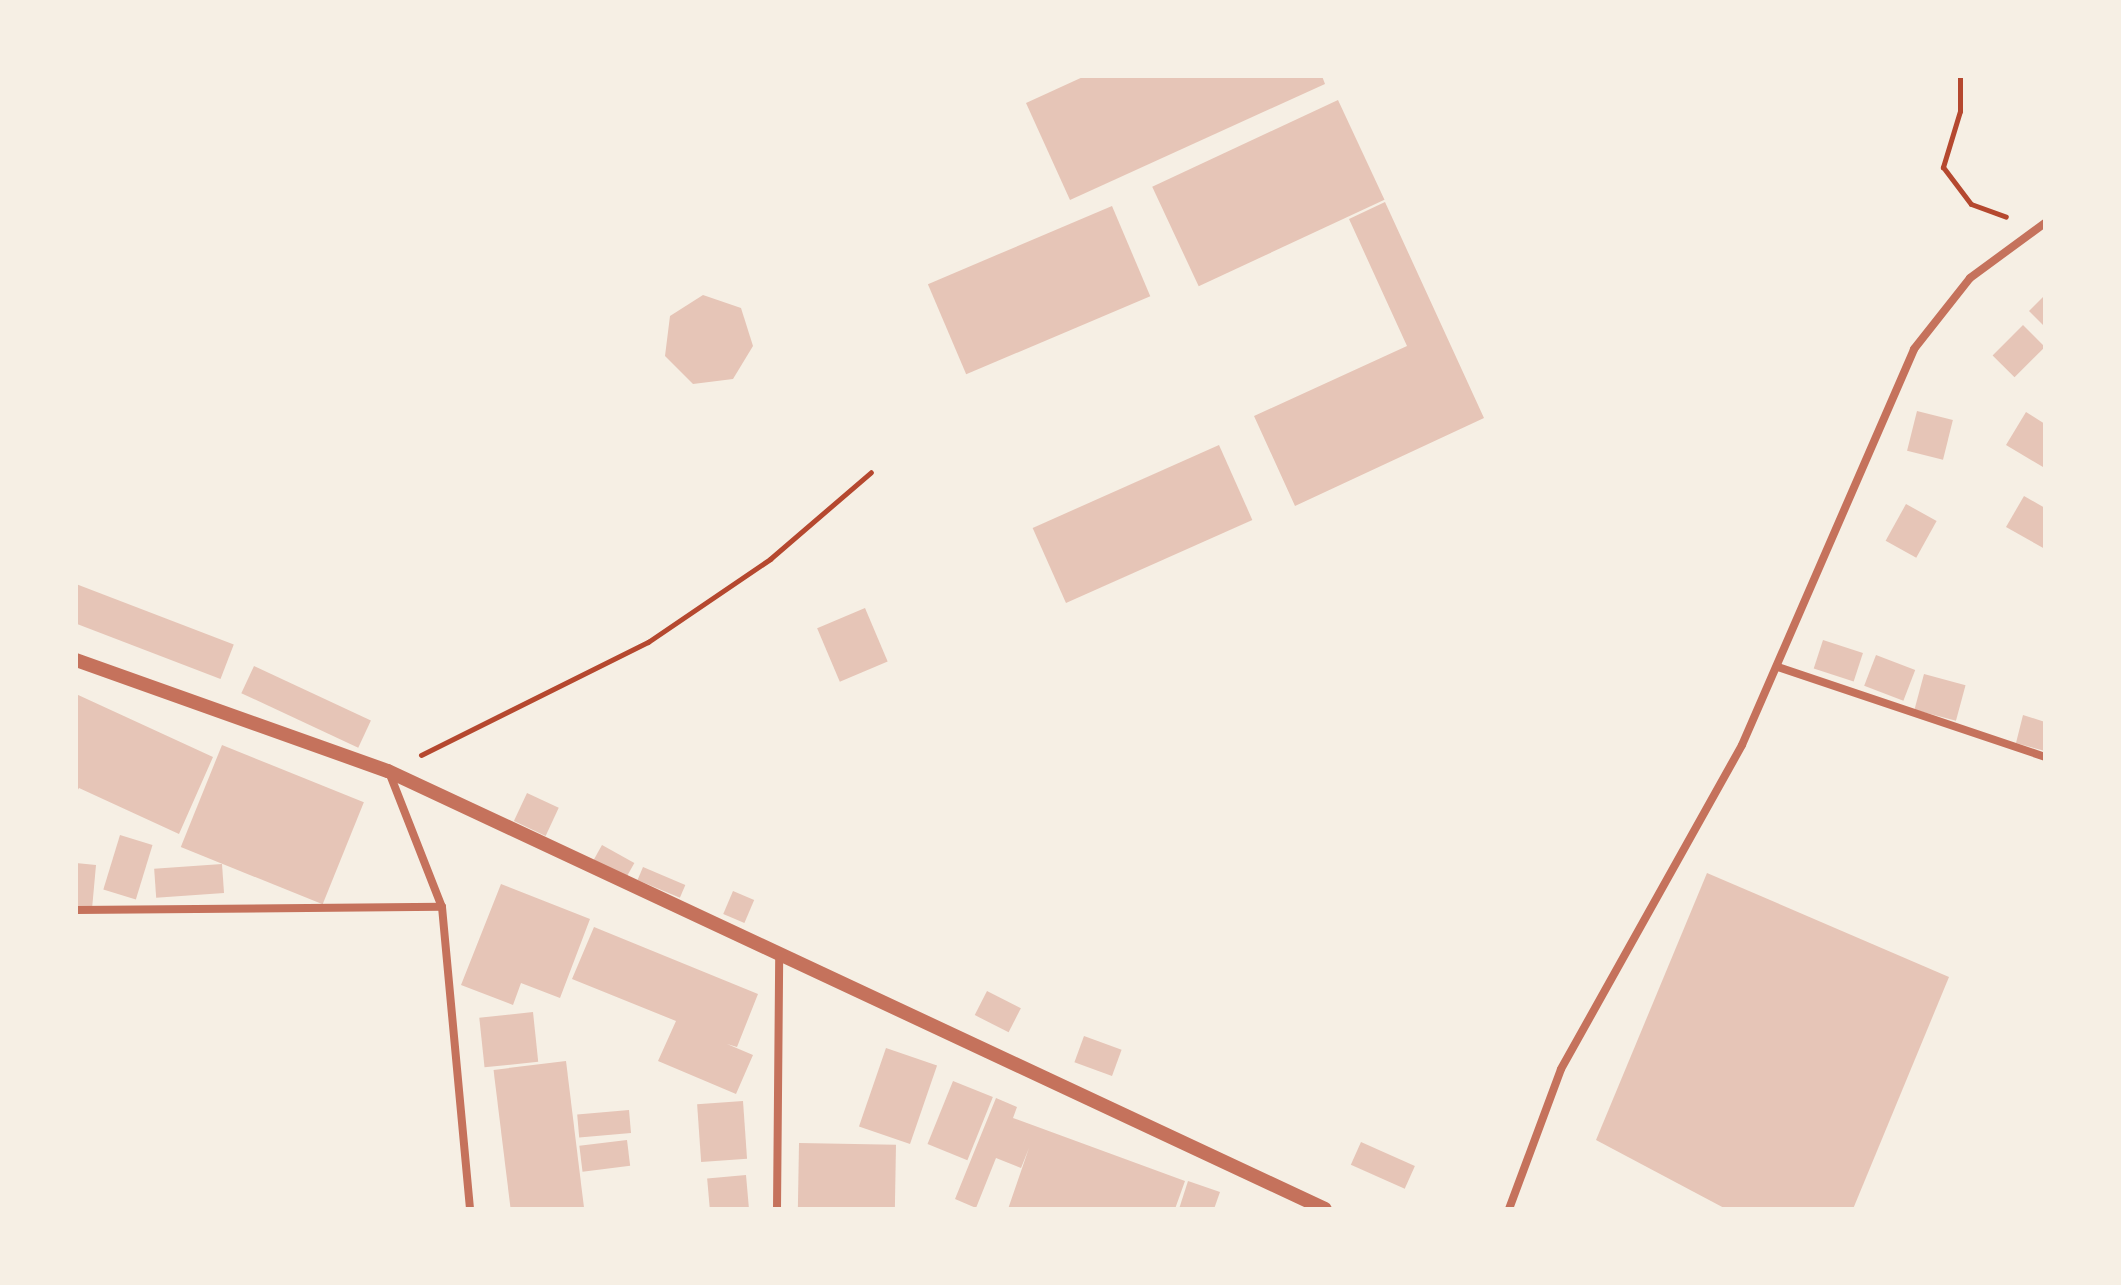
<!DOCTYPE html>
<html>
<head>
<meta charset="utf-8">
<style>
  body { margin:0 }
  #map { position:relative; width:2121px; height:1285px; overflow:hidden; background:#f6efe4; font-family:Quicksand,sans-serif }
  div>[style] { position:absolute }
  .building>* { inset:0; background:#e6c5b7; transform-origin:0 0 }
  .path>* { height:5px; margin:-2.5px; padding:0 2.5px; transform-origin:2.5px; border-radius:2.5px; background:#b5482f }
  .minor>* { height:8px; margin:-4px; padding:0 4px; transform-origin:4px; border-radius:4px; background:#c5725c }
  .tertiary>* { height:14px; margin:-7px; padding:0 7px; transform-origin:7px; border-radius:7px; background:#c5725c }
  span { translate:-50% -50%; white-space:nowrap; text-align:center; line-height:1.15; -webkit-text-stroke:8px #f6efe4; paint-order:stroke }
  .frame { position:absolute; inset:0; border:78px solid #f6efe4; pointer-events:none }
</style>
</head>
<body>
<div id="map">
  <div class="building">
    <div style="clip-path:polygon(1085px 76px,1322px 76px,1325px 84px,1070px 200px,1026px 103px)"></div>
    <div style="left:1338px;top:100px;width:110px;height:205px;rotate:65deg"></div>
    <div style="clip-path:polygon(1385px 202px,1484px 418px,1295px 506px,1254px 416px,1407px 346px,1349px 219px)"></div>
    <div style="left:1112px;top:206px;width:98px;height:200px;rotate:67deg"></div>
    <div style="clip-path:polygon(703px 295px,741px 308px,753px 346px,733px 379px,693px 384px,665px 356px,670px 316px)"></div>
    <div style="clip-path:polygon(2045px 295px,2045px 327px,2029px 311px)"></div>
    <div style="left:2023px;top:325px;width:31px;height:43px;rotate:45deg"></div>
    <div style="left:1917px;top:411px;width:37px;height:41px;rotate:14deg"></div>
    <div style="clip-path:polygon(2026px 412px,2045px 424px,2043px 467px,2006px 445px)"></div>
    <div style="left:1219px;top:445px;width:82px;height:204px;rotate:66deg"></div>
    <div style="clip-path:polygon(2024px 496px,2045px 508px,2045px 549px,2006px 527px)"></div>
    <div style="left:1906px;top:504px;width:35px;height:42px;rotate:29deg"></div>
    <div style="left:76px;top:584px;width:169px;height:37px;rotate:21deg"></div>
    <div style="left:865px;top:608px;width:58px;height:52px;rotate:67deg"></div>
    <div style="left:1823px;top:640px;width:42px;height:30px;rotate:18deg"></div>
    <div style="left:1876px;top:655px;width:42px;height:33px;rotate:21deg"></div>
    <div style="left:254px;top:666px;width:129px;height:30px;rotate:25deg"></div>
    <div style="left:1924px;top:674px;width:43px;height:37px;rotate:15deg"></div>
    <div style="clip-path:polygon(76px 694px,213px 757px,179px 834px,79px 788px,76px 793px)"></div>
    <div style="clip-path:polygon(2023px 715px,2045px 722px,2045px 751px,2016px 743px)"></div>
    <div style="left:222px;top:745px;width:153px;height:110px;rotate:22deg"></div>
    <div style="left:527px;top:793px;width:35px;height:31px;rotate:25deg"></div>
    <div style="left:120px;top:835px;width:34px;height:57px;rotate:17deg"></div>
    <div style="left:602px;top:845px;width:37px;height:17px;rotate:29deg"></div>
    <div style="clip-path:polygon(76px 863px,96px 865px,92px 909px,76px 907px)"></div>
    <div style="left:222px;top:864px;width:29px;height:68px;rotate:86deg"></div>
    <div style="left:643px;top:867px;width:46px;height:14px;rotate:23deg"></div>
    <div style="clip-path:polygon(1707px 873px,1949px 977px,1853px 1209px,1726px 1209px,1596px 1140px)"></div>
    <div style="clip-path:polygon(501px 884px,590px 919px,560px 998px,521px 983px,513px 1005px,461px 985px)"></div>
    <div style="left:733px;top:891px;width:23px;height:25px;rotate:23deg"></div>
    <div style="clip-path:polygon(594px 927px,758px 994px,737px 1047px,727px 1044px,753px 1055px,736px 1094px,658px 1061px,676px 1021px,572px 979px)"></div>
    <div style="left:987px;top:991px;width:38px;height:27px;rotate:27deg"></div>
    <div style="left:533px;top:1012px;width:50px;height:54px;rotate:84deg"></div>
    <div style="left:1084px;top:1036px;width:40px;height:28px;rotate:20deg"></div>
    <div style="left:886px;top:1048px;width:54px;height:83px;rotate:19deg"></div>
    <div style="left:566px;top:1061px;width:149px;height:73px;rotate:83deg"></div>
    <div style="left:953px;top:1081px;width:43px;height:68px;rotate:22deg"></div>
    <div style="clip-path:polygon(996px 1098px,1017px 1107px,1013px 1118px,1185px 1181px,1175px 1209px,1008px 1209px,1029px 1148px,1021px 1168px,996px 1158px,976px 1208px,955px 1199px)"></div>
    <div style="left:743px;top:1101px;width:58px;height:46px;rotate:86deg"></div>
    <div style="left:629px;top:1110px;width:23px;height:52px;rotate:85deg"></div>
    <div style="left:627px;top:1140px;width:26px;height:48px;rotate:83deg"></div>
    <div style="left:1361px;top:1142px;width:59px;height:25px;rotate:24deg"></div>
    <div style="left:799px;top:1143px;width:97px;height:66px;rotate:1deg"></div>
    <div style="left:746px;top:1175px;width:34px;height:39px;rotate:85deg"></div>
    <div style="clip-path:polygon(1188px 1181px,1220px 1192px,1214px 1209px,1179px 1209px)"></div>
  </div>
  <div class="path">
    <div style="left:1960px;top:76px;width:35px;rotate:90deg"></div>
    <div style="left:1960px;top:111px;width:59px;rotate:106.9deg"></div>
    <div style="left:1943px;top:167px;width:46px;rotate:52.9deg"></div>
    <div style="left:1971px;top:204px;width:37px;rotate:20deg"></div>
    <div style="left:421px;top:755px;width:254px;rotate:-26.5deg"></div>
    <div style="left:648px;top:642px;width:148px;rotate:-34.2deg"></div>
    <div style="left:770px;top:559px;width:133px;rotate:-40.7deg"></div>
  </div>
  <div class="minor">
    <div style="left:1778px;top:667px;width:282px;rotate:18.6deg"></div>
    <div style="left:389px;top:772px;width:145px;rotate:68.6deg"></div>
    <div style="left:442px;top:907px;width:303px;rotate:84.7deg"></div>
    <div style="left:76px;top:910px;width:366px;rotate:-0.5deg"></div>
    <div style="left:777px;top:1209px;width:250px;rotate:-89.5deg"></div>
    <div style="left:1509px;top:1209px;width:149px;rotate:-69.6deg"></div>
    <div style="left:1561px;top:1069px;width:371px;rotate:-60.8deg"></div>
    <div style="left:1742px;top:745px;width:432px;rotate:-66.5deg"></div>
    <div style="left:1914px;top:349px;width:90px;rotate:-51.7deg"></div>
    <div style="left:1970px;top:278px;width:93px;rotate:-36.3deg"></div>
  </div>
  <div class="tertiary">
    <div style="left:76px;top:660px;width:331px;rotate:19.6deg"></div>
    <div style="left:388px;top:771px;width:1034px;rotate:25.05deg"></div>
  </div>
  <div class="frame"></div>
</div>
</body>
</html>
